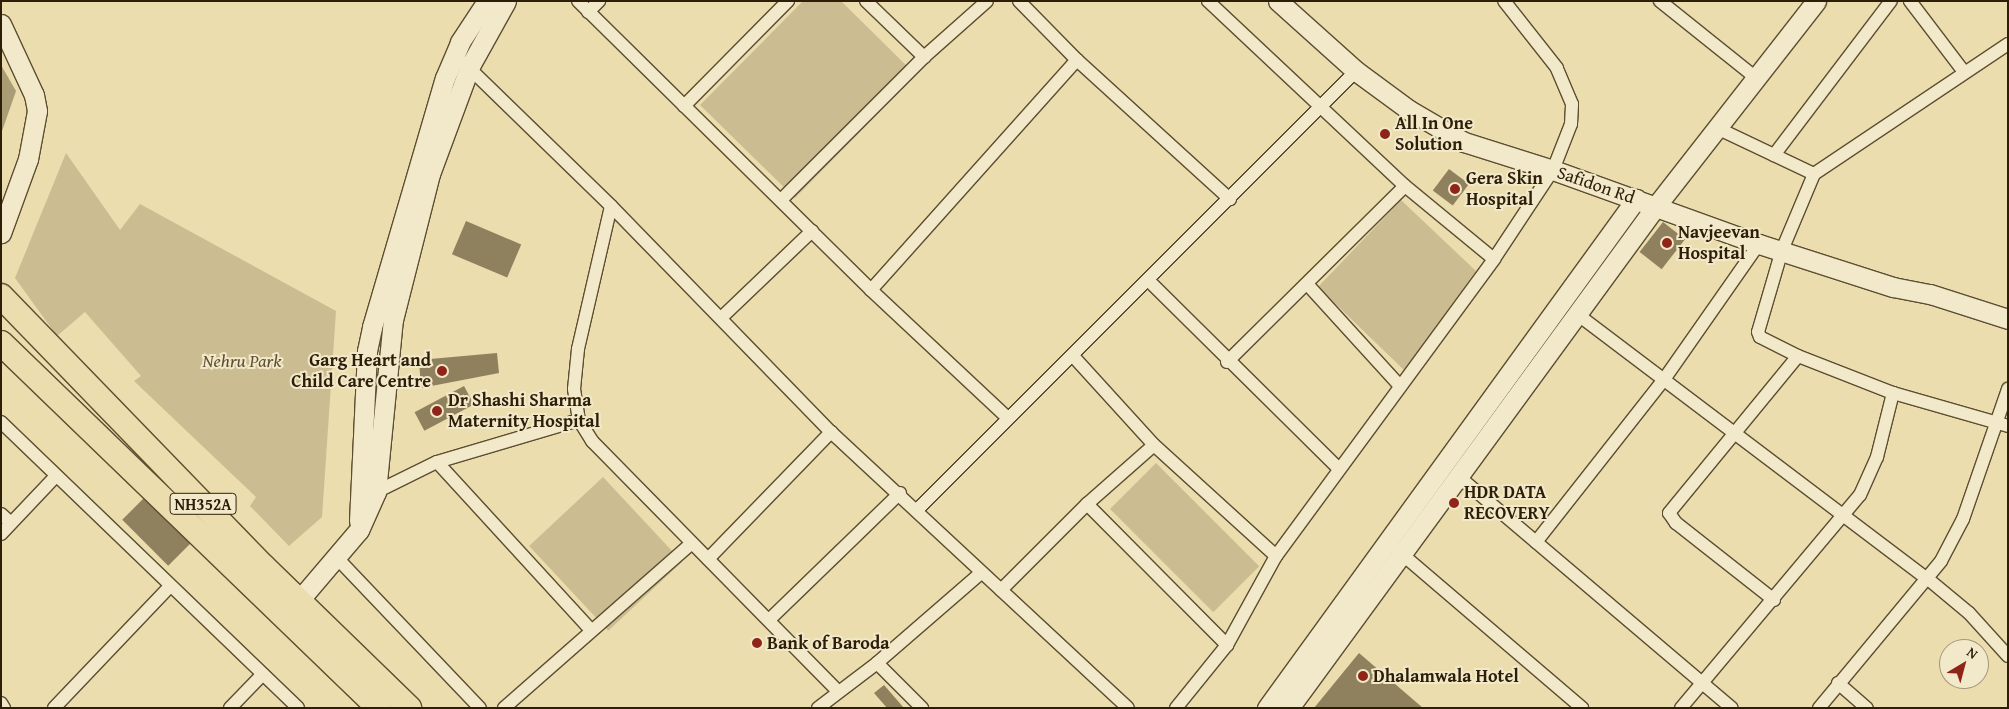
<!DOCTYPE html>
<html>
<head>
<meta charset="utf-8">
<style>
  body { margin:0 }
  #map { position:relative; width:2009px; height:709px; overflow:hidden; background:#ebddad; font-family:"Gentium Book Plus",serif }
  div>[style] { position:absolute }
  .green>* { inset:0; background:#cbbd91; transform-origin:0 0 }
  .water>* { inset:0; background:#aa9c75 }
  .building>* { inset:0; background:#90815e; transform-origin:0 0 }
  .roads { filter:drop-shadow(1px 0 #5c4e31) drop-shadow(-1px 0 #5c4e31) drop-shadow(0 1px #5c4e31) drop-shadow(0 -1px #5c4e31) }
  .street>* { height:12px; margin:-6px; padding:0 6px; transform-origin:6px; border-radius:6px; background:#f2e9ca }
  .secondary>* { height:19px; margin:-9.5px; padding:0 9.5px; transform-origin:9.5px; border-radius:9.5px; background:#f2e9ca }
  .highway>* { height:24px; margin:-12px; padding:0 12px; transform-origin:12px; border-radius:12px; background:#ebddad }
  .dots>* { width:14px; height:14px; translate:-50% -50%; box-sizing:border-box; border:2px solid #f2e9ca; border-radius:50% }
  span { translate:-50% -50%; white-space:nowrap; text-align:center; line-height:1.15; -webkit-text-stroke:4px #f2e9ca; paint-order:stroke }
  .shield-label span { padding:1px 4px; background:#f2e9ca; border:1px solid; border-radius:4px; -webkit-text-stroke-width:0 }
  .shield-label { font-size:16px; color:#2d1e08; font-weight:700 }
  .poi-label { font-size:18px; color:#2d1e08; font-weight:700 }
  .left { translate:0 -50%; text-align:left }
  .right { translate:-100% -50%; text-align:right }
  .street-label { font-size:18px; color:#2d1e08 }
  .park-label { font-size:18px; color:#5c4e31; font-style:italic }
  .frame { position:absolute; inset:0; border:2px solid #2d1e08; pointer-events:none }
  .north { position:absolute; left:1939px; top:639px; width:50px; height:50px; box-sizing:border-box; background:#f2e9ca; border:1px solid #a3987c; border-radius:50%; rotate:37deg; font-size:14px; font-weight:700; line-height:20px; text-align:center; color:#2d1e08 }
  .north::after { content:''; display:block; margin:auto; width:18px; height:22px; background:#8f2418; clip-path:polygon(50% 0,100% 100%,50% 72%,0 100%) }
</style>
</head>
<body>
<div id="map">
  <div class="green">
    <div style="clip-path:polygon(803px 1px,841px 1px,916px 75px,795px 198px,700px 105px)"></div>
    <div style="clip-path:polygon(66px 153px,120px 230px,140px 204px,336px 311px,322px 517px,289px 546px,250px 506px,256px 497px,134px 381px,141px 376px,85px 312px,57px 336px,15px 278px)"></div>
    <div style="clip-path:polygon(1401px 200px,1476px 271px,1404px 370px,1318px 287px)"></div>
    <div style="left:1156px;top:463px;width:146px;height:65px;rotate:45deg"></div>
    <div style="left:603px;top:477px;width:116px;height:101px;rotate:47deg"></div>
  </div>
  <div class="water">
    <div style="clip-path:polygon(1px 65px,16px 91px,1px 134px)"></div>
  </div>
  <div class="building">
    <div style="left:1449px;top:169px;width:25px;height:27px;rotate:37deg"></div>
    <div style="left:466px;top:221px;width:60px;height:36px;rotate:23deg"></div>
    <div style="left:1663px;top:222px;width:28px;height:38px;rotate:38deg"></div>
    <div style="clip-path:polygon(497px 353px,499px 373px,421px 388px,419px 360px)"></div>
    <div style="left:464px;top:386px;width:21px;height:56px;rotate:62deg"></div>
    <div style="left:147px;top:495px;width:65px;height:35px;rotate:45deg"></div>
    <div style="clip-path:polygon(1359px 653px,1423px 708px,1314px 708px)"></div>
    <div style="clip-path:polygon(884px 685px,904px 708px,887px 708px,874px 693px)"></div>
  </div>
  <div class="roads">
    <div class="street">
      <div style="left:578px;top:1px;width:412px;rotate:44.6deg"></div>
      <div style="left:871px;top:290px;width:187px;rotate:43.1deg"></div>
      <div style="left:866px;top:1px;width:81px;rotate:44deg"></div>
      <div style="left:1019px;top:1px;width:83px;rotate:45.5deg"></div>
      <div style="left:1077px;top:60px;width:207px;rotate:42.3deg"></div>
      <div style="left:1208px;top:1px;width:270px;rotate:43.2deg"></div>
      <div style="left:1405px;top:186px;width:115px;rotate:39.4deg"></div>
      <div style="left:1660px;top:1px;width:123px;rotate:38.7deg"></div>
      <div style="left:1910px;top:1px;width:89px;rotate:52.7deg"></div>
      <div style="left:588px;top:12px;width:16px;rotate:-45deg"></div>
      <div style="left:2008px;top:44px;width:234px;rotate:146.2deg"></div>
      <div style="left:1814px;top:174px;width:82px;rotate:112.8deg"></div>
      <div style="left:1782px;top:250px;width:85px;rotate:106.3deg"></div>
      <div style="left:1758px;top:332px;width:5px;rotate:68deg"></div>
      <div style="left:1760px;top:337px;width:42px;rotate:26.6deg"></div>
      <div style="left:1798px;top:356px;width:102px;rotate:21.3deg"></div>
      <div style="left:1893px;top:393px;width:120px;rotate:16deg"></div>
      <div style="left:464px;top:63px;width:205px;rotate:44.2deg"></div>
      <div style="left:611px;top:206px;width:315px;rotate:45.8deg"></div>
      <div style="left:831px;top:432px;width:405px;rotate:42.9deg"></div>
      <div style="left:684px;top:106px;width:148px;rotate:-45.3deg"></div>
      <div style="left:1717px;top:128px;width:107px;rotate:25.4deg"></div>
      <div style="left:1774px;top:155px;width:193px;rotate:-52.8deg"></div>
      <div style="left:781px;top:200px;width:202px;rotate:-45deg"></div>
      <div style="left:924px;top:57px;width:84px;rotate:-41.6deg"></div>
      <div style="left:611px;top:206px;width:147px;rotate:103deg"></div>
      <div style="left:578px;top:349px;width:40px;rotate:95.7deg"></div>
      <div style="left:574px;top:389px;width:31px;rotate:81deg"></div>
      <div style="left:579px;top:420px;width:25px;rotate:58deg"></div>
      <div style="left:592px;top:441px;width:351px;rotate:45.5deg"></div>
      <div style="left:1148px;top:280px;width:267px;rotate:44.7deg"></div>
      <div style="left:1308px;top:285px;width:137px;rotate:47.7deg"></div>
      <div style="left:871px;top:290px;width:309px;rotate:-48.2deg"></div>
      <div style="left:1577px;top:314px;width:440px;rotate:37.1deg"></div>
      <div style="left:1928px;top:579px;width:53px;rotate:39.7deg"></div>
      <div style="left:1969px;top:613px;width:58px;rotate:47.8deg"></div>
      <div style="left:721px;top:318px;width:126px;rotate:-43.7deg"></div>
      <div style="left:1073px;top:356px;width:120px;rotate:47.7deg"></div>
      <div style="left:1154px;top:445px;width:165px;rotate:42.3deg"></div>
      <div style="left:1227px;top:362px;width:250px;rotate:-44.7deg"></div>
      <div style="left:1px;top:422px;width:412px;rotate:43.9deg"></div>
      <div style="left:437px;top:462px;width:228px;rotate:47.5deg"></div>
      <div style="left:1457px;top:475px;width:360px;rotate:40.3deg"></div>
      <div style="left:376px;top:492px;width:68px;rotate:-26.2deg"></div>
      <div style="left:437px;top:462px;width:148px;rotate:-16.5deg"></div>
      <div style="left:1087px;top:504px;width:199px;rotate:45.2deg"></div>
      <div style="left:917px;top:510px;width:621px;rotate:-45deg"></div>
      <div style="left:1px;top:514px;width:13px;rotate:42deg"></div>
      <div style="left:1px;top:534px;width:80px;rotate:-46.5deg"></div>
      <div style="left:1536px;top:542px;width:209px;rotate:-51.8deg"></div>
      <div style="left:1665px;top:378px;width:164px;rotate:-55deg"></div>
      <div style="left:1396px;top:549px;width:245px;rotate:40.5deg"></div>
      <div style="left:337px;top:558px;width:207px;rotate:46.4deg"></div>
      <div style="left:708px;top:559px;width:177px;rotate:-45.9deg"></div>
      <div style="left:1001px;top:590px;width:122px;rotate:-45deg"></div>
      <div style="left:1087px;top:504px;width:89px;rotate:-41.4deg"></div>
      <div style="left:1774px;top:600px;width:125px;rotate:-141.8deg"></div>
      <div style="left:1676px;top:523px;width:12px;rotate:-125deg"></div>
      <div style="left:1669px;top:513px;width:203px;rotate:-50.6deg"></div>
      <div style="left:770px;top:619px;width:181px;rotate:-44.1deg"></div>
      <div style="left:877px;top:663px;width:64px;rotate:45deg"></div>
      <div style="left:1838px;top:683px;width:38px;rotate:41deg"></div>
      <div style="left:1px;top:703px;width:6px;rotate:59deg"></div>
      <div style="left:54px;top:708px;width:168px;rotate:-46.4deg"></div>
      <div style="left:230px;top:708px;width:47px;rotate:-45.9deg"></div>
      <div style="left:504px;top:708px;width:249px;rotate:-41.3deg"></div>
      <div style="left:818px;top:708px;width:74px;rotate:-37.3deg"></div>
      <div style="left:877px;top:663px;width:138px;rotate:-40.9deg"></div>
      <div style="left:1176px;top:708px;width:81px;rotate:-51deg"></div>
      <div style="left:1227px;top:645px;width:102px;rotate:-61.2deg"></div>
      <div style="left:1276px;top:556px;width:368px;rotate:-53.7deg"></div>
      <div style="left:1494px;top:259px;width:107px;rotate:-56.5deg"></div>
      <div style="left:1553px;top:170px;width:49px;rotate:-68.6deg"></div>
      <div style="left:1571px;top:124px;width:20px;rotate:-87deg"></div>
      <div style="left:1572px;top:104px;width:39px;rotate:-113deg"></div>
      <div style="left:1557px;top:68px;width:85px;rotate:-128.3deg"></div>
      <div style="left:1681px;top:708px;width:278px;rotate:-50deg"></div>
      <div style="left:1860px;top:495px;width:42px;rotate:-65.9deg"></div>
      <div style="left:1877px;top:457px;width:66px;rotate:-76deg"></div>
      <div style="left:1819px;top:708px;width:191px;rotate:-50.3deg"></div>
      <div style="left:1941px;top:561px;width:47px;rotate:-62.4deg"></div>
      <div style="left:1963px;top:519px;width:138px;rotate:-70.9deg"></div>
    </div>
    <div class="secondary">
      <div style="left:1278px;top:1px;width:105px;rotate:41.9deg"></div>
      <div style="left:1356px;top:71px;width:66px;rotate:36.3deg"></div>
      <div style="left:1409px;top:110px;width:64px;rotate:30.2deg"></div>
      <div style="left:1464px;top:142px;width:93px;rotate:17.5deg"></div>
      <div style="left:1553px;top:170px;width:219px;rotate:19.8deg"></div>
      <div style="left:1759px;top:244px;width:141px;rotate:17.8deg"></div>
      <div style="left:1893px;top:287px;width:38px;rotate:11deg"></div>
      <div style="left:1930px;top:294px;width:82px;rotate:17.8deg"></div>
      <div style="left:1px;top:24px;width:78px;rotate:65.1deg"></div>
      <div style="left:34px;top:95px;width:16px;rotate:79deg"></div>
      <div style="left:37px;top:111px;width:49px;rotate:100.6deg"></div>
      <div style="left:28px;top:159px;width:79px;rotate:110deg"></div>
      <div style="left:359px;top:521px;width:170px;rotate:-87.3deg"></div>
      <div style="left:367px;top:351px;width:25px;rotate:-78deg"></div>
      <div style="left:372px;top:327px;width:259px;rotate:-73.7deg"></div>
      <div style="left:445px;top:78px;width:39px;rotate:-67deg"></div>
      <div style="left:460px;top:42px;width:49px;rotate:-56.6deg"></div>
      <div style="left:290px;top:611px;width:106px;rotate:-49.6deg"></div>
      <div style="left:359px;top:530px;width:42px;rotate:-65.9deg"></div>
      <div style="left:376px;top:492px;width:173px;rotate:-84.4deg"></div>
      <div style="left:393px;top:320px;width:151px;rotate:-75.8deg"></div>
      <div style="left:430px;top:174px;width:115px;rotate:-69.7deg"></div>
      <div style="left:470px;top:66px;width:74px;rotate:-61deg"></div>
      <div style="left:1267px;top:708px;width:629px;rotate:-54.06deg"></div>
      <div style="left:1289px;top:708px;width:622px;rotate:-53.83deg"></div>
      <div style="left:1656px;top:206px;width:260px;rotate:-52deg"></div>
    </div>
    <div class="highway">
      <div style="left:1px;top:296px;width:376px;rotate:45.9deg"></div>
      <div style="left:263px;top:566px;width:204px;rotate:44.2deg"></div>
      <div style="left:1px;top:343px;width:525px;rotate:44deg"></div>
    </div>
  </div>
  <div class="dots">
    <div style="left:1385px;top:134px;background:#8f2418"></div>
    <div style="left:1455px;top:189px;background:#8f2418"></div>
    <div style="left:1667px;top:243px;background:#8f2418"></div>
    <div style="left:442px;top:371px;background:#8f2418"></div>
    <div style="left:437px;top:411px;background:#8f2418"></div>
    <div style="left:1454px;top:503px;background:#8f2418"></div>
    <div style="left:757px;top:643px;background:#8f2418"></div>
    <div style="left:1363px;top:676px;background:#8f2418"></div>
  </div>
  <div class="shield-label">
    <span style="left:203px;top:504px">NH352A</span>
  </div>
  <div class="poi-label">
    <span class="left" style="left:1395px;top:134px">All In One<br>Solution</span>
    <span class="left" style="left:1466px;top:189px">Gera Skin<br>Hospital</span>
    <span class="left" style="left:1678px;top:243px">Navjeevan<br>Hospital</span>
    <span class="right" style="left:431px;top:371px">Garg Heart and<br>Child Care Centre</span>
    <span class="left" style="left:448px;top:411px">Dr Shashi Sharma<br>Maternity Hospital</span>
    <span class="left" style="left:1464px;top:503px">HDR DATA<br>RECOVERY</span>
    <span class="left" style="left:767px;top:643px">Bank of Baroda</span>
    <span class="left" style="left:1373px;top:676px">Dhalamwala Hotel</span>
  </div>
  <div class="street-label">
    <span style="left:1596px;top:185px;rotate:19deg">Safidon Rd</span>
  </div>
  <div class="park-label">
    <span style="left:242px;top:361px">Nehru Park</span>
  </div>
  <div class="frame"></div>
  <div class="north">N</div>
</div>
</body>
</html>
